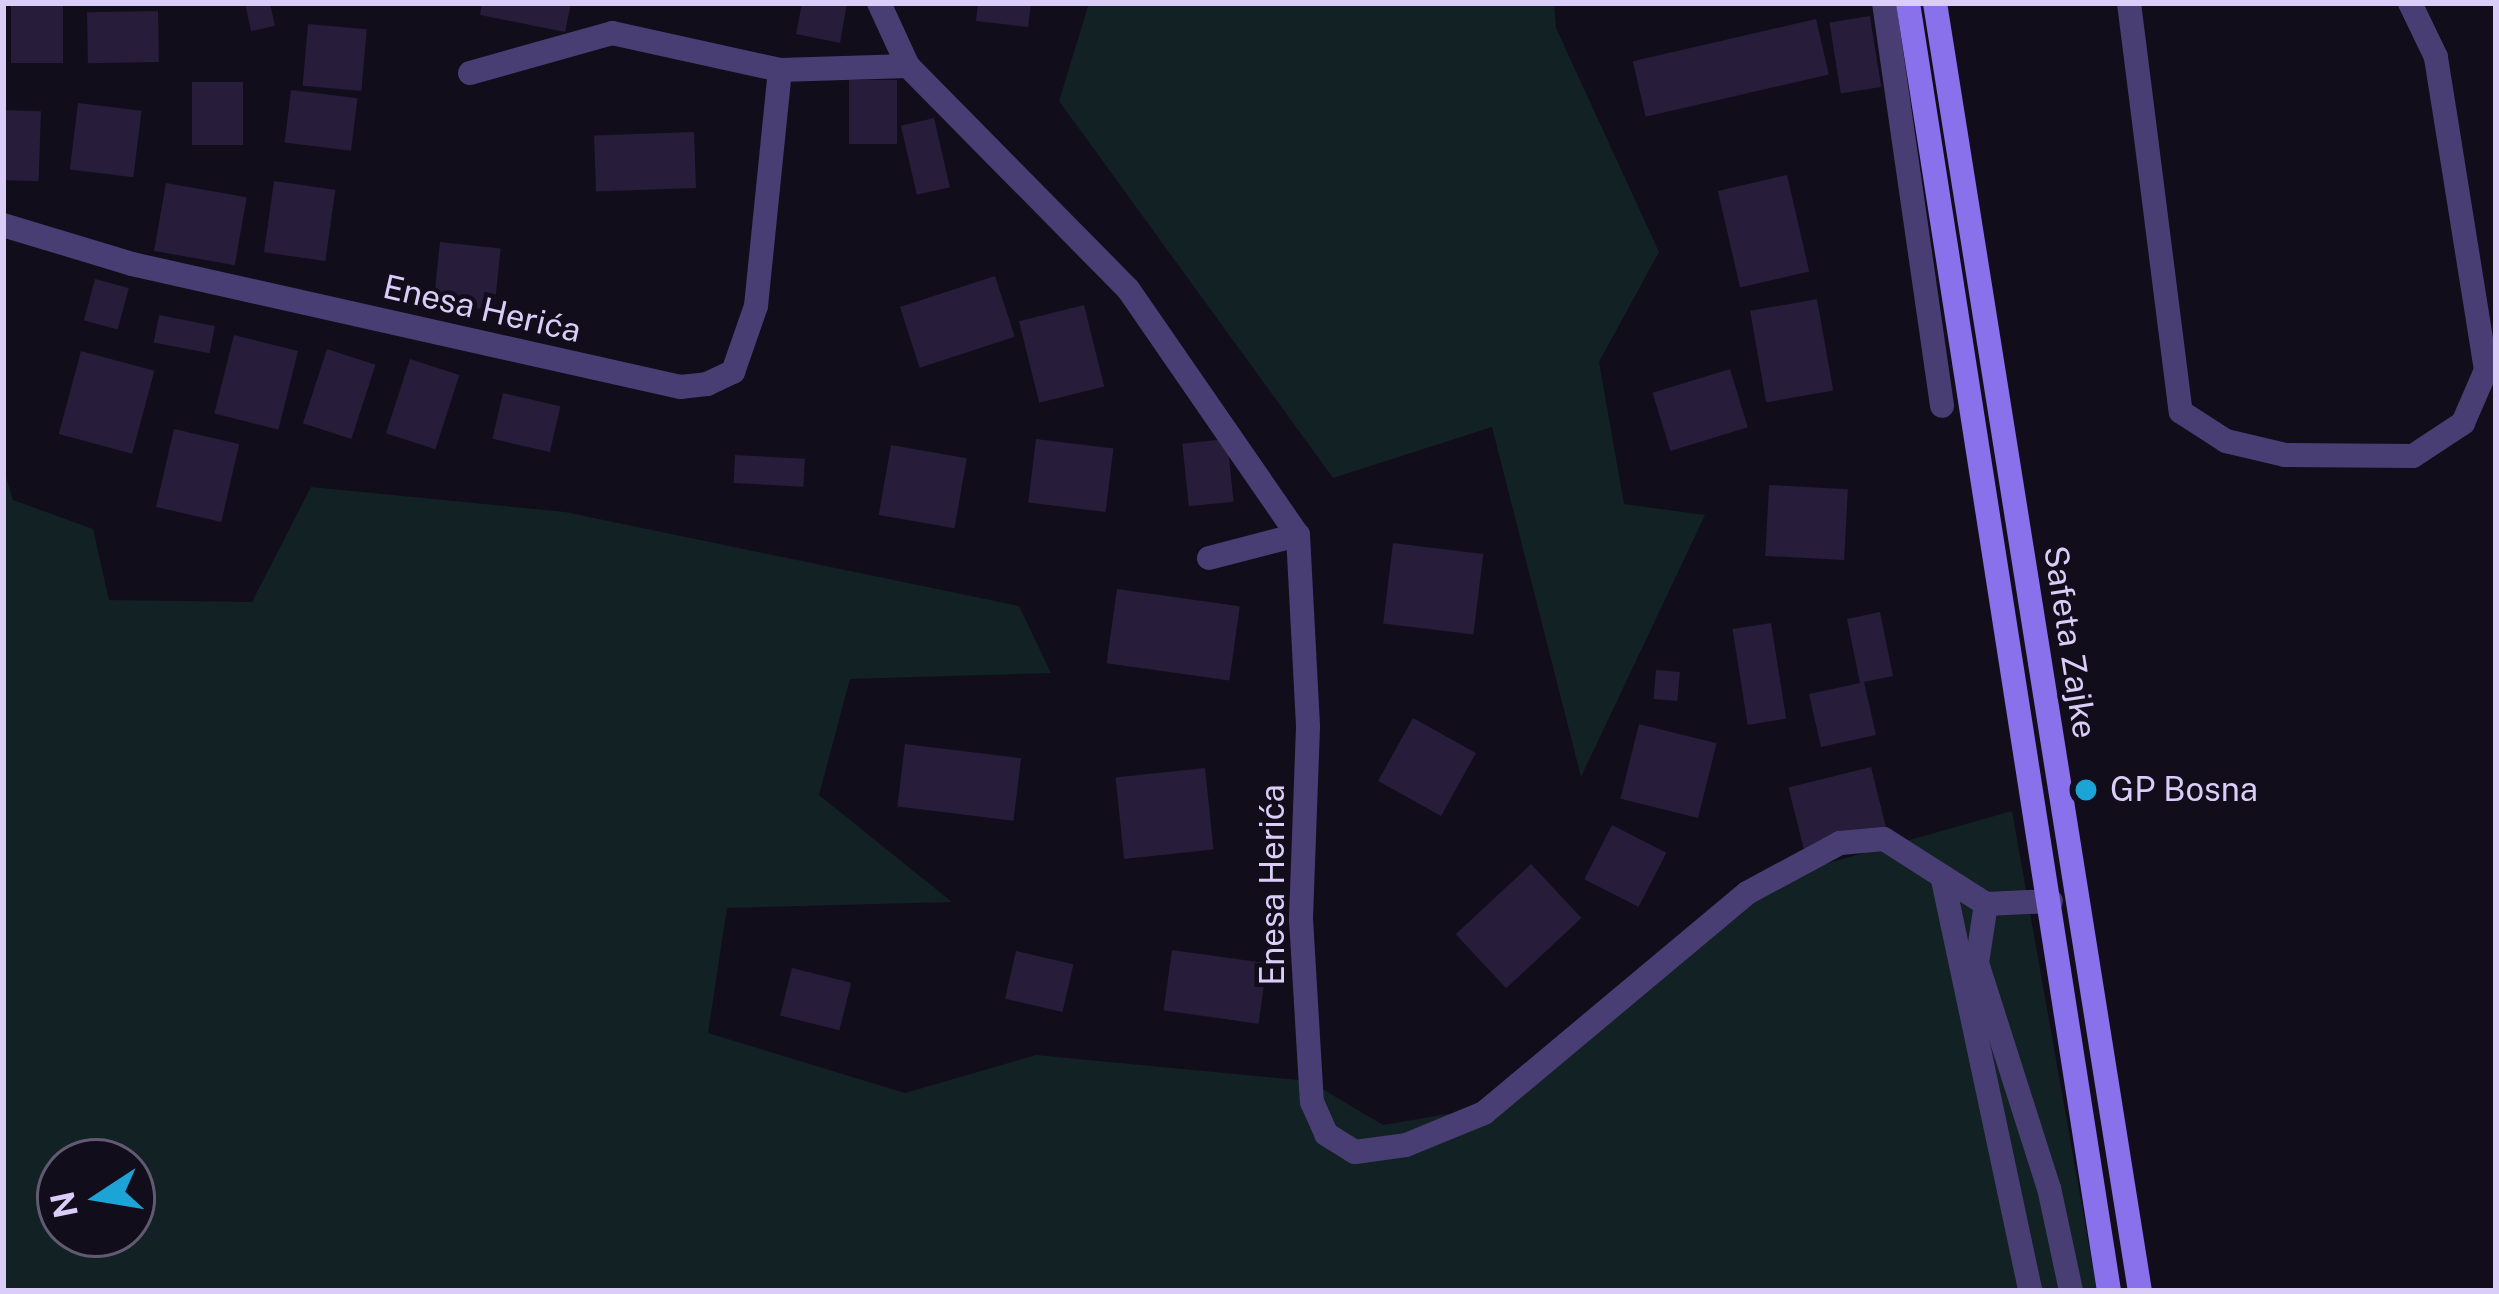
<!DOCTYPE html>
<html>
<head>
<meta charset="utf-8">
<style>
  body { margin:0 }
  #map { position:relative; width:2499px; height:1294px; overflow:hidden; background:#120d1b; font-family:"Public Sans",sans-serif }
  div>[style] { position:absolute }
  .green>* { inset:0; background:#112124 }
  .building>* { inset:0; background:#271c39; transform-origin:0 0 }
  .service>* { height:24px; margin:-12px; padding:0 12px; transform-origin:12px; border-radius:12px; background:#493e74 }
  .minor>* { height:24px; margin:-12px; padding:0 12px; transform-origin:12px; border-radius:12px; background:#493e74 }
  .secondary>* { height:24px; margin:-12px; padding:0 12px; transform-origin:12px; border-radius:12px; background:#8971ec }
  .dots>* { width:33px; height:33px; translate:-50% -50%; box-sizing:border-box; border:6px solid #120d1b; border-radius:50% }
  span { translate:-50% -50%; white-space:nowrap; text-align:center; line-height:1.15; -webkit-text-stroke:9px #120d1b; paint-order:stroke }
  .street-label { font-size:33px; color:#dacdf8 }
  .poi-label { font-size:33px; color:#dacdf8 }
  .left { translate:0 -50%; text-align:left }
  .frame { position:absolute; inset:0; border:6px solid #dacdf8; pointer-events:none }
  .north { position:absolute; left:36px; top:1138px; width:120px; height:120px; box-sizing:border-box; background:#120d1b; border:3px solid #625a73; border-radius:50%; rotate:258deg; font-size:33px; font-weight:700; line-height:48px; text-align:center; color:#dacdf8 }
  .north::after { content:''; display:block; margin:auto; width:42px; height:54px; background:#1ca4d6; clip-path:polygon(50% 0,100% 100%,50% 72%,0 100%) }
</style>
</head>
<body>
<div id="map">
  <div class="green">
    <div style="clip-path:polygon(1089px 3px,1554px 3px,1556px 28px,1659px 252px,1599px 362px,1624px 504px,1705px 515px,1581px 777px,1492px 427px,1333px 478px,1059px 101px)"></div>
    <div style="clip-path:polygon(evenodd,3px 467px,13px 500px,93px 529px,109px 600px,252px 602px,311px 487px,565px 512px,1019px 606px,1051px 673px,850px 679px,819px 795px,952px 902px,727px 908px,708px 1033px,905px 1093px,1036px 1055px,1309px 1081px,1383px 1125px,1494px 1106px,1747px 886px,2012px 811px,2097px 1291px,3px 1291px,3px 467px,60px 1162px,132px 1162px,132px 1234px,60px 1234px,60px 1162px)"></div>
  </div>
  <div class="building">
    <div style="left:11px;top:3px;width:52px;height:60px"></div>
    <div style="clip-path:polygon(245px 3px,270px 3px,275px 26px,251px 31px)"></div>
    <div style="clip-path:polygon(482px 3px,571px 3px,565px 32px,480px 15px)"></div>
    <div style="clip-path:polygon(802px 3px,847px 3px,840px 43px,796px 34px)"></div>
    <div style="clip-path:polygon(978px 3px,1031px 3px,1028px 27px,976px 21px)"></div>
    <div style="left:158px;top:11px;width:51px;height:71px;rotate:89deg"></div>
    <div style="left:1870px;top:16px;width:72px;height:41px;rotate:81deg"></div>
    <div style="left:1816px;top:19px;width:57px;height:188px;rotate:77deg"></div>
    <div style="left:308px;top:24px;width:59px;height:62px;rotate:5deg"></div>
    <div style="left:897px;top:80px;width:64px;height:48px;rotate:90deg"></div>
    <div style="left:192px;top:82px;width:51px;height:63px"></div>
    <div style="left:291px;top:90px;width:67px;height:53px;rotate:7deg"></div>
    <div style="left:78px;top:103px;width:64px;height:67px;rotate:7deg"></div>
    <div style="left:3px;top:110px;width:38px;height:70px;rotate:2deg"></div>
    <div style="left:934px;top:118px;width:71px;height:34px;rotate:77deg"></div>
    <div style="left:694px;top:132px;width:56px;height:100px;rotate:88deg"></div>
    <div style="left:1787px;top:175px;width:99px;height:71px;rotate:77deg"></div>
    <div style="left:274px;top:181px;width:62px;height:72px;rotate:8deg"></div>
    <div style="left:166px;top:183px;width:82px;height:69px;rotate:10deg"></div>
    <div style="left:440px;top:242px;width:61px;height:62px;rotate:6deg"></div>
    <div style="left:995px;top:276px;width:64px;height:100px;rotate:72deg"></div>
    <div style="left:95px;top:279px;width:35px;height:43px;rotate:15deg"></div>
    <div style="left:1817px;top:299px;width:93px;height:68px;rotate:80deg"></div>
    <div style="left:1084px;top:305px;width:84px;height:67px;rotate:76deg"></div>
    <div style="left:159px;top:315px;width:57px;height:28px;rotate:11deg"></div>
    <div style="left:234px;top:335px;width:66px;height:81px;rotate:14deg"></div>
    <div style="left:327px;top:349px;width:51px;height:78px;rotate:18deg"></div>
    <div style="left:81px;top:351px;width:76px;height:86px;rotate:15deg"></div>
    <div style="left:410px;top:359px;width:52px;height:78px;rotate:18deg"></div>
    <div style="left:1730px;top:369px;width:61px;height:81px;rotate:73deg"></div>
    <div style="left:503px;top:393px;width:59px;height:47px;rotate:13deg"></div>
    <div style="left:174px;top:429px;width:67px;height:80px;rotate:13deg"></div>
    <div style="left:1036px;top:439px;width:78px;height:64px;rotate:7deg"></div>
    <div style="left:1227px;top:439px;width:63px;height:45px;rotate:84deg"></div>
    <div style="left:891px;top:445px;width:77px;height:71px;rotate:10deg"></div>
    <div style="left:735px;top:455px;width:70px;height:28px;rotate:3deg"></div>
    <div style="left:1769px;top:485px;width:79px;height:71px;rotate:3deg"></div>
    <div style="left:1393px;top:543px;width:91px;height:81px;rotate:7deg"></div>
    <div style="left:1117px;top:589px;width:124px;height:75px;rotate:8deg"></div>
    <div style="clip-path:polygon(1880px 612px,1893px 676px,1864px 682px,1876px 735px,1821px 747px,1809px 694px,1860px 683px,1847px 619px)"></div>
    <div style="left:1771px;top:623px;width:97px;height:39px;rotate:81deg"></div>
    <div style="left:1656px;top:670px;width:24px;height:29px;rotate:5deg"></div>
    <div style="left:1413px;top:718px;width:72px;height:72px;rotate:29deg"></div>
    <div style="left:1639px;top:724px;width:80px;height:77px;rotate:14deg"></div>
    <div style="left:905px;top:744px;width:117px;height:63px;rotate:7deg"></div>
    <div style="left:1871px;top:767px;width:63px;height:85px;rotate:76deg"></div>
    <div style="left:1205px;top:768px;width:82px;height:90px;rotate:84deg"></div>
    <div style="left:1612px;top:825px;width:61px;height:61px;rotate:27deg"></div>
    <div style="left:1531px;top:864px;width:74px;height:103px;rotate:47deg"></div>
    <div style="left:1172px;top:950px;width:96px;height:61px;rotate:8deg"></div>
    <div style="left:1016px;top:951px;width:59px;height:49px;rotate:13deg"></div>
    <div style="left:792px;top:968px;width:61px;height:49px;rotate:14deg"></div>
  </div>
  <div class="service">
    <div style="left:2129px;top:3px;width:412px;rotate:82.8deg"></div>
    <div style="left:2181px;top:412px;width:54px;rotate:32.8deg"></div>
    <div style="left:2226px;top:441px;width:61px;rotate:13.3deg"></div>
    <div style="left:2285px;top:455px;width:128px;rotate:0.4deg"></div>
    <div style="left:2413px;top:456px;width:60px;rotate:-33.4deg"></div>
    <div style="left:2463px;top:423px;width:58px;rotate:-66.5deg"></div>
    <div style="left:2486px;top:370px;width:317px;rotate:-99.1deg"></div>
    <div style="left:2436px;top:57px;width:60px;rotate:-115.7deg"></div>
    <div style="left:470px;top:73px;width:148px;rotate:-15.7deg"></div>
    <div style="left:612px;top:33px;width:172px;rotate:12.4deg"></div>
    <div style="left:1209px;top:558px;width:92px;rotate:-14.5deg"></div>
    <div style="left:1943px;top:880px;width:420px;rotate:78deg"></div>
  </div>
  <div class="minor">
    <div style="left:879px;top:3px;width:69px;rotate:65.3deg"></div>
    <div style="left:908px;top:66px;width:313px;rotate:45.4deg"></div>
    <div style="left:1128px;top:289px;width:299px;rotate:55.4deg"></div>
    <div style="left:1298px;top:535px;width:192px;rotate:87deg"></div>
    <div style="left:1308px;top:727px;width:192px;rotate:92.1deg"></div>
    <div style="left:1301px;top:919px;width:183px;rotate:86.6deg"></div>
    <div style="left:1312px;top:1102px;width:35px;rotate:66deg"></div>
    <div style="left:1326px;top:1134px;width:34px;rotate:32deg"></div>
    <div style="left:1355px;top:1152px;width:51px;rotate:-7.8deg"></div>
    <div style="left:1406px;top:1145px;width:84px;rotate:-22.3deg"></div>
    <div style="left:1484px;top:1113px;width:343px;rotate:-39.9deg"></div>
    <div style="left:1747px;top:893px;width:106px;rotate:-28.3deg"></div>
    <div style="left:1840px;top:843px;width:44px;rotate:-5.2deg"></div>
    <div style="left:1884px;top:839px;width:121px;rotate:32.5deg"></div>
    <div style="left:1986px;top:904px;width:60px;rotate:98.7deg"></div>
    <div style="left:1977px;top:963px;width:236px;rotate:72.3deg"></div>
    <div style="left:2049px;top:1188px;width:105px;rotate:77.9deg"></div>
    <div style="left:1884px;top:3px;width:407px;rotate:81.8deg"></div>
    <div style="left:3px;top:225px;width:135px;rotate:16.8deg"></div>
    <div style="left:132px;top:264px;width:562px;rotate:12.65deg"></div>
    <div style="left:680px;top:387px;width:27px;rotate:-6deg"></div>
    <div style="left:707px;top:384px;width:29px;rotate:-25deg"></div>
    <div style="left:733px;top:372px;width:70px;rotate:-70.8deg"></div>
    <div style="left:756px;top:306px;width:237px;rotate:-84.2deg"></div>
    <div style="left:780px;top:70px;width:128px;rotate:-1.8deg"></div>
    <div style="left:1986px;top:904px;width:65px;rotate:-2.6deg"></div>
  </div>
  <div class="secondary">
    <div style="left:1908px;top:3px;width:1304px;rotate:81.13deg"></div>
    <div style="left:1935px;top:3px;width:1304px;rotate:80.96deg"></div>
  </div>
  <div class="dots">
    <div style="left:2086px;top:790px;background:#1ca4d6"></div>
  </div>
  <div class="street-label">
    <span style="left:482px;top:309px;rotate:13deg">Enesa Herića</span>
    <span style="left:2070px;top:642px;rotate:81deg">Safeta Zajke</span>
    <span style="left:1273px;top:885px;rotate:-90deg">Enesa Herića</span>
  </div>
  <div class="poi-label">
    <span class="left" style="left:2110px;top:790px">GP Bosna</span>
  </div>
  <div class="frame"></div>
  <div class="north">N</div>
</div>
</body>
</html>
